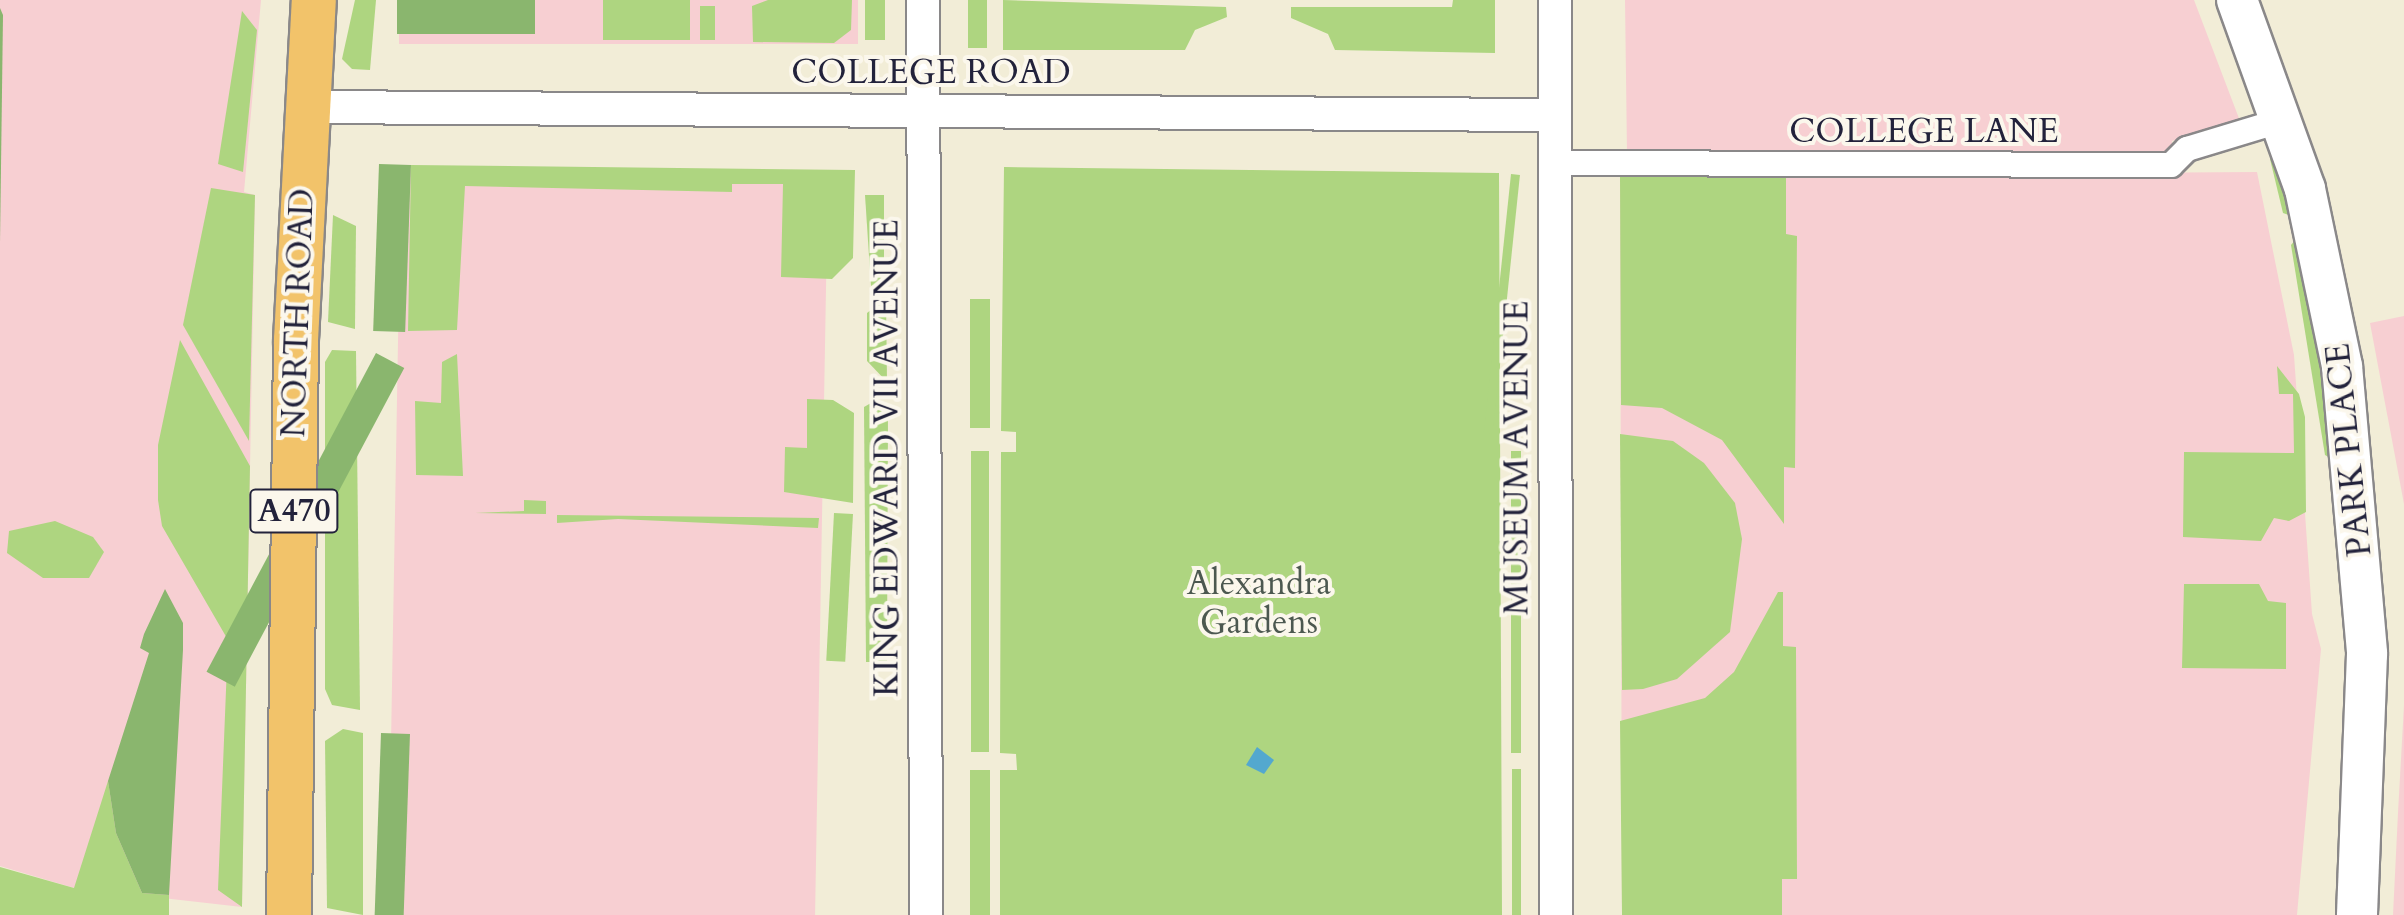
<!DOCTYPE html>
<html>
<head>
<meta charset="utf-8">
<style>
  body { margin:0 }
  #map { position:relative; width:2404px; height:915px; overflow:hidden; background:#f2edd7; font-family:Cardo,serif }
  div>[style] { position:absolute }
  .built>* { inset:0; background:#f7cfd2; transform-origin:0 0 }
  .green>* { inset:0; background:#aed580; transform-origin:0 0 }
  .forest>* { inset:0; background:#8ab66e; transform-origin:0 0 }
  .water>* { inset:0; background:#53a8cf }
  .roads { filter:drop-shadow(2px 0 #8a8889) drop-shadow(-2px 0 #8a8889) drop-shadow(0 2px #8a8889) drop-shadow(0 -2px #8a8889) }
  .pedestrian>* { height:24px; margin:-12px; padding:0 12px; transform-origin:12px; border-radius:12px; background:#fff }
  .minor>* { height:32px; margin:-16px; padding:0 16px; transform-origin:16px; border-radius:16px; background:#fff }
  .tertiary>* { height:40px; margin:-20px; padding:0 20px; transform-origin:20px; border-radius:20px; background:#fff }
  .primary>* { height:44px; margin:-22px; padding:0 22px; transform-origin:22px; border-radius:22px; background:#f2c36a }
  span { translate:-50% -50%; white-space:nowrap; text-align:center; line-height:1.15; -webkit-text-stroke:8px #fbf7ec; paint-order:stroke }
  .shield-label span { padding:2px 6px; background:#fbf7ec; border:2px solid; border-radius:6px; -webkit-text-stroke-width:0 }
  .shield-label { font-size:32px; color:#22223b; font-weight:700 }
  .street-label { font-size:34px; color:#22223b }
  .park-label { font-size:34px; color:#4c5850 }
</style>
</head>
<body>
<div id="map">
  <div class="built">
    <div style="clip-path:polygon(0 0,261px 0,244px 192px,255px 195px,242px 907px,74px 888px,0 866px)"></div>
    <div style="left:399px;top:0;width:459px;height:44px"></div>
    <div style="clip-path:polygon(1625px 0,2194px 0,2240px 121px,2172px 141px,2173px 157px,1627px 154px)"></div>
    <div style="left:401px;top:170px;width:427px;height:745px;rotate:1deg"></div>
    <div style="clip-path:polygon(2257px 172px,2294px 355px,2312px 614px,2321px 649px,2297px 915px,1622px 915px,1620px 176px)"></div>
    <div style="clip-path:polygon(2404px 316px,2404px 504px,2370px 323px)"></div>
    <div style="clip-path:polygon(2404px 705px,2404px 915px,2393px 915px,2398px 813px)"></div>
  </div>
  <div class="green">
    <div style="clip-path:polygon(355px 0,376px 0,370px 70px,352px 69px,342px 59px)"></div>
    <div style="left:603px;top:0;width:87px;height:40px"></div>
    <div style="clip-path:polygon(768px 0,852px 0,851px 30px,834px 43px,753px 42px,752px 6px)"></div>
    <div style="left:865px;top:0;width:20px;height:40px"></div>
    <div style="left:968px;top:0;width:19px;height:48px"></div>
    <div style="clip-path:polygon(1003px 0,1226px 7px,1227px 17px,1195px 30px,1185px 50px,1003px 50px)"></div>
    <div style="clip-path:polygon(1453px 0,1495px 0,1495px 53px,1335px 50px,1328px 34px,1291px 18px,1291px 7px,1452px 7px)"></div>
    <div style="left:700px;top:6px;width:15px;height:34px"></div>
    <div style="clip-path:polygon(242px 11px,257px 30px,243px 172px,218px 164px)"></div>
    <div style="clip-path:polygon(2278px 157px,2295px 217px,2283px 213px,2270px 159px)"></div>
    <div style="clip-path:polygon(411px 165px,855px 170px,853px 258px,832px 279px,781px 277px,783px 184px,732px 184px,732px 192px,465px 186px,457px 330px,408px 331px)"></div>
    <div style="clip-path:polygon(1004px 167px,1499px 173px,1502px 915px,1000px 915px,1000px 770px,1017px 770px,1016px 754px,1000px 753px,1001px 452px,1016px 452px,1016px 432px,1001px 431px)"></div>
    <div style="left:1511px;top:174px;width:9px;height:260px;rotate:6deg"></div>
    <div style="clip-path:polygon(1620px 176px,1786px 177px,1786px 234px,1797px 236px,1795px 468px,1784px 467px,1784px 524px,1722px 440px,1662px 408px,1621px 405px)"></div>
    <div style="clip-path:polygon(211px 188px,255px 195px,249px 441px,183px 325px)"></div>
    <div style="clip-path:polygon(865px 195px,884px 195px,884px 281px,871px 286px)"></div>
    <div style="clip-path:polygon(333px 215px,356px 226px,355px 329px,328px 322px)"></div>
    <div style="clip-path:polygon(2296px 239px,2320px 340px,2335px 461px,2325px 455px,2291px 245px)"></div>
    <div style="clip-path:polygon(886px 298px,887px 382px,867px 361px,867px 313px)"></div>
    <div style="left:970px;top:299px;width:20px;height:129px"></div>
    <div style="clip-path:polygon(180px 340px,250px 466px,242px 907px,218px 890px,228px 640px,162px 526px,158px 500px,158px 445px)"></div>
    <div style="clip-path:polygon(332px 350px,356px 351px,360px 710px,332px 705px,325px 689px,325px 362px)"></div>
    <div style="clip-path:polygon(457px 354px,463px 476px,416px 475px,415px 401px,441px 403px,442px 362px)"></div>
    <div style="clip-path:polygon(2277px 366px,2299px 394px,2305px 417px,2306px 512px,2289px 521px,2274px 518px,2261px 541px,2183px 537px,2184px 452px,2294px 453px,2293px 394px,2279px 394px)"></div>
    <div style="clip-path:polygon(807px 399px,833px 400px,854px 413px,853px 503px,784px 492px,785px 447px,807px 448px)"></div>
    <div style="clip-path:polygon(871px 403px,888px 409px,887px 662px,866px 662px,864px 407px)"></div>
    <div style="clip-path:polygon(1620px 434px,1673px 441px,1704px 463px,1735px 503px,1742px 539px,1730px 632px,1677px 679px,1643px 689px,1622px 690px)"></div>
    <div style="left:971px;top:451px;width:18px;height:301px"></div>
    <div style="left:1511px;top:451px;width:10px;height:302px"></div>
    <div style="clip-path:polygon(524px 500px,546px 501px,546px 514px,475px 513px,524px 511px)"></div>
    <div style="left:834px;top:513px;width:19px;height:148px;rotate:3deg"></div>
    <div style="clip-path:polygon(557px 515px,819px 518px,818px 528px,618px 519px,557px 523px)"></div>
    <div style="clip-path:polygon(55px 521px,93px 537px,104px 552px,89px 578px,43px 578px,7px 553px,9px 531px)"></div>
    <div style="clip-path:polygon(2184px 584px,2259px 584px,2268px 601px,2286px 603px,2286px 669px,2182px 668px)"></div>
    <div style="clip-path:polygon(1778px 592px,1783px 592px,1783px 646px,1796px 647px,1797px 879px,1782px 879px,1782px 915px,1622px 915px,1620px 721px,1705px 698px,1734px 672px)"></div>
    <div style="clip-path:polygon(343px 729px,363px 733px,363px 915px,327px 908px,325px 741px)"></div>
    <div style="left:1521px;top:769px;width:146px;height:9px;rotate:90deg"></div>
    <div style="left:970px;top:770px;width:20px;height:145px"></div>
    <div style="clip-path:polygon(108px 781px,116px 833px,142px 893px,169px 895px,169px 915px,0 915px,0 867px,74px 888px)"></div>
  </div>
  <div class="forest">
    <div style="left:397px;top:0;width:138px;height:34px"></div>
    <div style="clip-path:polygon(0 8px,3px 15px,0 243px)"></div>
    <div style="left:379px;top:164px;width:32px;height:167px;rotate:2deg"></div>
    <div style="left:376px;top:353px;width:32px;height:361px;rotate:28deg"></div>
    <div style="clip-path:polygon(165px 589px,183px 623px,183px 650px,169px 895px,142px 893px,116px 833px,108px 781px,149px 653px,140px 648px,144px 634px)"></div>
    <div style="left:381px;top:733px;width:29px;height:182px;rotate:2deg"></div>
  </div>
  <div class="water">
    <div style="clip-path:polygon(1257px 747px,1274px 760px,1264px 774px,1246px 765px)"></div>
  </div>
  <div class="roads">
    <div class="pedestrian">
      <div style="left:1555px;top:163px;width:616px;rotate:0.19deg"></div>
      <div style="left:2171px;top:165px;width:23px;rotate:-45deg"></div>
      <div style="left:2187px;top:149px;width:100px;rotate:-16.8deg"></div>
    </div>
    <div class="minor">
      <div style="left:923px;top:0;width:915px;rotate:89.81deg"></div>
      <div style="left:1555px;top:0;width:915px;rotate:89.94deg"></div>
      <div style="left:307px;top:107px;width:1248px;rotate:0.37deg"></div>
    </div>
    <div class="tertiary">
      <div style="left:2237px;top:0;width:201px;rotate:70.2deg"></div>
      <div style="left:2305px;top:189px;width:181px;rotate:78.2deg"></div>
      <div style="left:2342px;top:366px;width:289px;rotate:85deg"></div>
      <div style="left:2367px;top:654px;width:261px;rotate:92.2deg"></div>
    </div>
    <div class="primary">
      <div style="left:289px;top:915px;width:575px;rotate:-89.3deg"></div>
      <div style="left:296px;top:340px;width:340px;rotate:-87deg"></div>
    </div>
  </div>
  <div class="shield-label">
    <span style="left:294px;top:511px">A470</span>
  </div>
  <div class="street-label">
    <span style="left:931px;top:73px">COLLEGE ROAD</span>
    <span style="left:1924px;top:132px">COLLEGE LANE</span>
    <span style="left:298px;top:313px;rotate:-88deg">NORTH ROAD</span>
    <span style="left:2349px;top:450px;rotate:-96deg">PARK PLACE</span>
    <span style="left:887px;top:458px;rotate:-90deg">KING EDWARD VII AVENUE</span>
    <span style="left:1517px;top:458px;rotate:-90deg">MUSEUM AVENUE</span>
  </div>
  <div class="park-label">
    <span style="left:1259px;top:603px">Alexandra<br>Gardens</span>
  </div>
</div>
</body>
</html>
